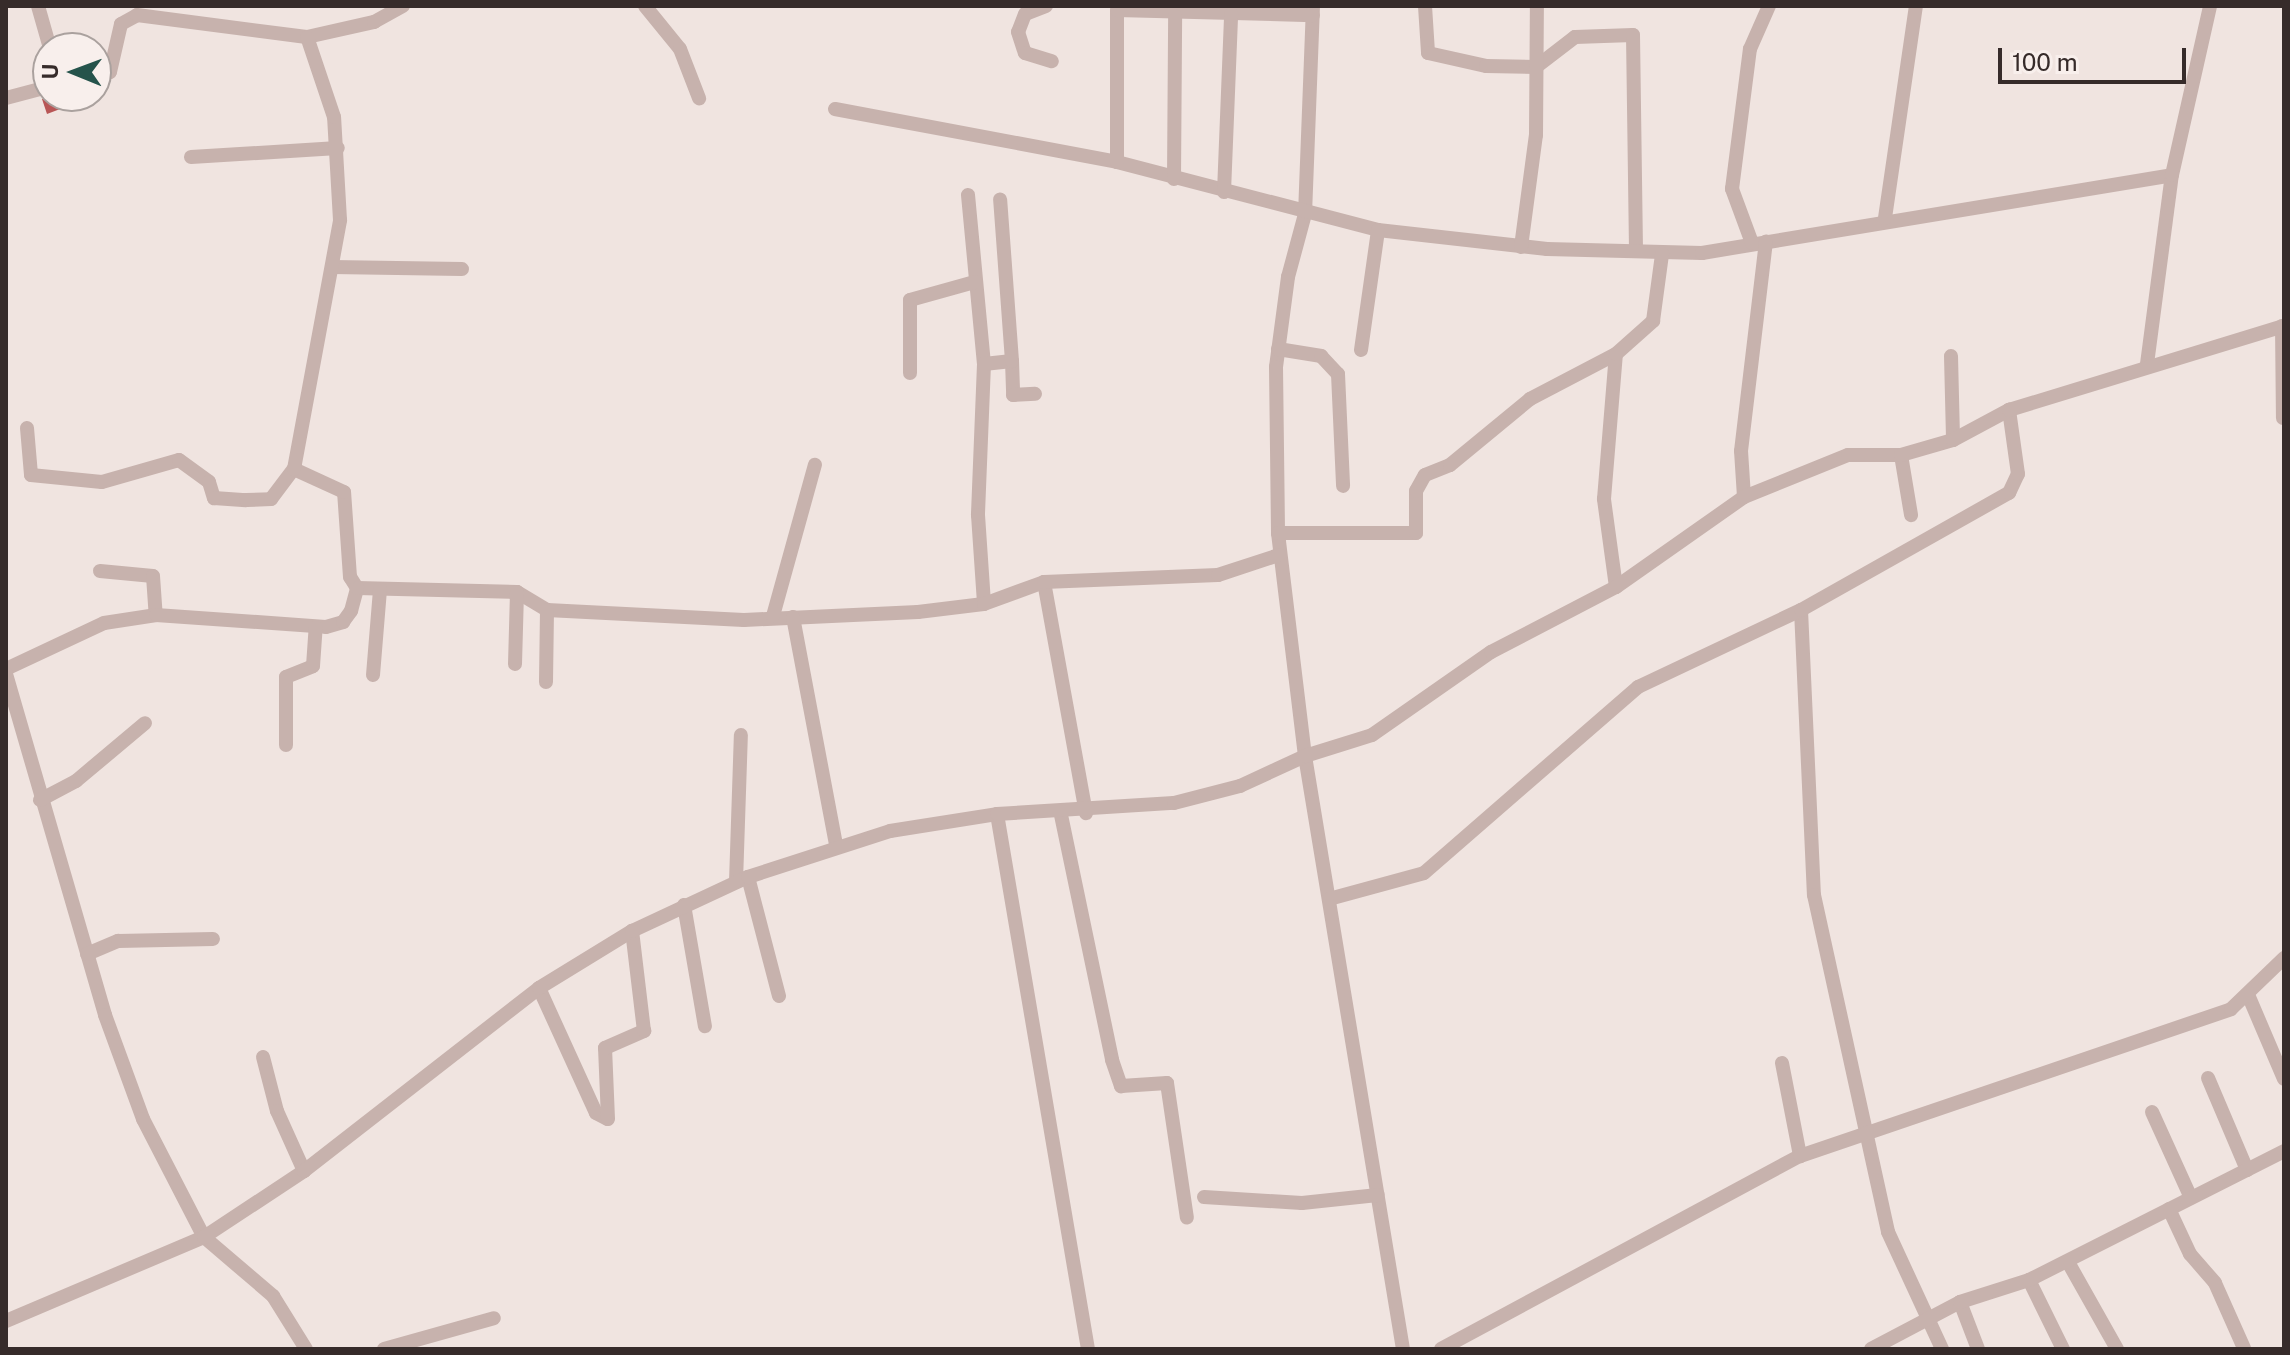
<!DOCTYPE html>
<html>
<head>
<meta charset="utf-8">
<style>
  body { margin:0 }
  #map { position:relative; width:2290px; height:1355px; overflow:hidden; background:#f0e4e0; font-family:"Public Sans",sans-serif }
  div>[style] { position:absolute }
  .building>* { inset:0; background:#b85656 }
  .minor>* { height:14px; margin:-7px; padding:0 7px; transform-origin:7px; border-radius:7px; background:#c7b2ad }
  span { translate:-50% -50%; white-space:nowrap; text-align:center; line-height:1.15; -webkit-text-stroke:8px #f8efec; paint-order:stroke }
  .frame { position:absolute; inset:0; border:8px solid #362b2a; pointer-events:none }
  .north { position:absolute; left:32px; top:32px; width:80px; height:80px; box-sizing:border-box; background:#f8efec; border:2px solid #aaa19e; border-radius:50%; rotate:271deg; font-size:22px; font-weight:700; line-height:32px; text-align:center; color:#362b2a }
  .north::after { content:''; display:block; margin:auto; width:28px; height:36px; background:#25534b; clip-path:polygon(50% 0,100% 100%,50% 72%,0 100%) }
  .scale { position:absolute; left:1998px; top:48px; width:188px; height:36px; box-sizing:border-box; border:4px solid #362b2a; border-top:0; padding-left:10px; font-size:24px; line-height:28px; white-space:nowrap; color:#362b2a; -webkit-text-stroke:6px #f8efec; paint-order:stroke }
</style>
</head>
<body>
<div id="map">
  <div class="building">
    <div style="clip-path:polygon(65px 96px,68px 106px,47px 114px,42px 99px)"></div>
  </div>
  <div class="minor">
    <div style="left:38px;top:6px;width:44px;rotate:74.1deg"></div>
    <div style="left:645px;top:6px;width:55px;rotate:50.9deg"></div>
    <div style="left:680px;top:49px;width:53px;rotate:68.8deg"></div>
    <div style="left:1046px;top:6px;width:22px;rotate:159deg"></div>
    <div style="left:1025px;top:14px;width:19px;rotate:111deg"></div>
    <div style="left:1018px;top:32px;width:22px;rotate:72deg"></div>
    <div style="left:1025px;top:53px;width:28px;rotate:17deg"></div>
    <div style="left:1313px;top:6px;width:208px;rotate:92.2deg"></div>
    <div style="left:1305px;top:214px;width:65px;rotate:105.1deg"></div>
    <div style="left:1288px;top:277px;width:91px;rotate:97.6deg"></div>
    <div style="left:1276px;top:367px;width:166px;rotate:89.3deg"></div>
    <div style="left:1278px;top:533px;width:225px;rotate:83.1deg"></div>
    <div style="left:1305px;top:756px;width:601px;rotate:80.62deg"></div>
    <div style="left:1425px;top:6px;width:47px;rotate:86.3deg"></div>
    <div style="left:1428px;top:53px;width:59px;rotate:12.6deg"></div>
    <div style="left:1486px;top:66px;width:50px;rotate:1.1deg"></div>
    <div style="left:1536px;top:67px;width:49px;rotate:-37.6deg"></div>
    <div style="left:1575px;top:37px;width:58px;rotate:-2deg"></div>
    <div style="left:1633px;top:35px;width:216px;rotate:89.2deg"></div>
    <div style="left:96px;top:78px;width:15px;rotate:-23deg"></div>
    <div style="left:110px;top:72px;width:49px;rotate:-77.1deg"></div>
    <div style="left:121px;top:24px;width:18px;rotate:-29deg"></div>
    <div style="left:137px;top:15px;width:171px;rotate:7.4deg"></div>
    <div style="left:307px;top:37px;width:69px;rotate:-12.6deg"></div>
    <div style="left:374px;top:22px;width:33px;rotate:-29deg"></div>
    <div style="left:6px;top:98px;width:43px;rotate:-14.7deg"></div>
    <div style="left:835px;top:109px;width:287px;rotate:10.6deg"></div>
    <div style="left:1117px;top:162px;width:270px;rotate:14.6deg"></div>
    <div style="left:1378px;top:230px;width:170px;rotate:6.4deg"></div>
    <div style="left:1547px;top:249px;width:155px;rotate:1.5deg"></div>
    <div style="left:1702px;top:253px;width:476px;rotate:-9.4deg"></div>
    <div style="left:191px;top:157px;width:147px;rotate:-3.5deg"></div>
    <div style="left:1117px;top:162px;width:152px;rotate:-90deg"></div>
    <div style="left:1117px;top:10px;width:196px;rotate:1.5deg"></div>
    <div style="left:1174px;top:179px;width:163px;rotate:-89.6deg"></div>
    <div style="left:1224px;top:192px;width:178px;rotate:-87.7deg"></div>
    <div style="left:968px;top:195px;width:170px;rotate:84.6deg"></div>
    <div style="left:984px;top:364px;width:151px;rotate:92.3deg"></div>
    <div style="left:978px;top:515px;width:89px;rotate:86.1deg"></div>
    <div style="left:1885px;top:218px;width:214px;rotate:-81.7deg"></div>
    <div style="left:1752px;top:243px;width:58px;rotate:-110.3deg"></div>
    <div style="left:1732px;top:189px;width:141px;rotate:-82.7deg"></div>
    <div style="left:1750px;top:49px;width:47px;rotate:-66.2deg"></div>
    <div style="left:1521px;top:247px;width:113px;rotate:-82.4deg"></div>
    <div style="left:1536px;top:135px;width:129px;rotate:-89.6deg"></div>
    <div style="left:332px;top:267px;width:130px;rotate:0.9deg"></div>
    <div style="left:2282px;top:326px;width:92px;rotate:89.4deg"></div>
    <div style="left:1278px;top:349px;width:44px;rotate:9.2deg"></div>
    <div style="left:1321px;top:356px;width:25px;rotate:47deg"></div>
    <div style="left:1338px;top:374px;width:112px;rotate:87.4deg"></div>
    <div style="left:1361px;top:350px;width:121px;rotate:-81.9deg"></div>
    <div style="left:1951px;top:356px;width:84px;rotate:88.6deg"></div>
    <div style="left:1012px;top:361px;width:34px;rotate:88deg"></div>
    <div style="left:1013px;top:395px;width:22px;rotate:-3deg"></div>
    <div style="left:984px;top:364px;width:28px;rotate:-6deg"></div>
    <div style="left:1012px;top:361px;width:162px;rotate:-94.2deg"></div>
    <div style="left:2147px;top:364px;width:191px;rotate:-82.5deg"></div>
    <div style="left:2172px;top:175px;width:173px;rotate:-77.3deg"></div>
    <div style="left:910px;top:373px;width:73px;rotate:-90deg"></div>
    <div style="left:910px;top:300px;width:67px;rotate:-15.5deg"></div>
    <div style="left:27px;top:428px;width:47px;rotate:85.1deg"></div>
    <div style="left:31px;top:475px;width:71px;rotate:5.6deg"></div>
    <div style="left:102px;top:482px;width:80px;rotate:-15.9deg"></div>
    <div style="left:179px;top:460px;width:37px;rotate:36deg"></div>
    <div style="left:209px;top:482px;width:17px;rotate:73deg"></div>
    <div style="left:214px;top:498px;width:32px;rotate:4deg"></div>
    <div style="left:246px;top:500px;width:25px;rotate:-2deg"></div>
    <div style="left:271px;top:499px;width:38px;rotate:-53deg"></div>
    <div style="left:1901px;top:455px;width:61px;rotate:80.5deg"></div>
    <div style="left:1744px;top:497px;width:46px;rotate:-93.7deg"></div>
    <div style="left:1741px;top:451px;width:211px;rotate:-83.2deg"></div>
    <div style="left:1278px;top:533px;width:138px"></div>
    <div style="left:1416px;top:533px;width:42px;rotate:-90deg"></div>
    <div style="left:1416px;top:491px;width:18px;rotate:-61deg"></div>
    <div style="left:1425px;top:475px;width:27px;rotate:-22deg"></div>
    <div style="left:1450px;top:465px;width:104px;rotate:-39.5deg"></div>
    <div style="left:1530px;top:399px;width:97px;rotate:-27.6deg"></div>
    <div style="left:100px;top:571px;width:53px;rotate:5.4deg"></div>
    <div style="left:153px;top:576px;width:39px;rotate:86deg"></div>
    <div style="left:1044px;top:582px;width:235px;rotate:79.7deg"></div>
    <div style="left:1616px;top:587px;width:89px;rotate:-97.8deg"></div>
    <div style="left:1604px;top:499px;width:145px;rotate:-85.3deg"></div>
    <div style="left:1616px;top:354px;width:50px;rotate:-41.7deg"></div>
    <div style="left:1653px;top:321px;width:68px;rotate:-82.3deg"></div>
    <div style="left:357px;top:588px;width:160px;rotate:1.4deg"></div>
    <div style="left:517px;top:592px;width:35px;rotate:31deg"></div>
    <div style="left:547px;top:610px;width:197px;rotate:2.9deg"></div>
    <div style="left:744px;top:620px;width:174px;rotate:-2.6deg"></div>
    <div style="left:918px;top:612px;width:66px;rotate:-6.9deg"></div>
    <div style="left:984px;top:604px;width:64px;rotate:-20.1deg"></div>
    <div style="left:1044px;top:582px;width:174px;rotate:-2.3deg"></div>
    <div style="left:1218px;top:575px;width:64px;rotate:-18.2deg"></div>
    <div style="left:1801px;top:610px;width:285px;rotate:87.4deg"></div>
    <div style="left:1814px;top:895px;width:345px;rotate:77.6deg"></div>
    <div style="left:1888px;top:1232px;width:129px;rotate:65.2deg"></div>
    <div style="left:773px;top:616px;width:157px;rotate:-74.5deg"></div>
    <div style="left:793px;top:617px;width:231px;rotate:79.3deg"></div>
    <div style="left:515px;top:664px;width:72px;rotate:-88.4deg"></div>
    <div style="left:6px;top:669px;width:108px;rotate:-25.1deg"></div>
    <div style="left:104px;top:623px;width:53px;rotate:-8.7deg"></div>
    <div style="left:156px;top:615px;width:170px;rotate:4deg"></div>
    <div style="left:326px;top:627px;width:18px;rotate:-16deg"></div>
    <div style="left:343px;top:622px;width:14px;rotate:-54deg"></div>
    <div style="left:351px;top:611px;width:24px;rotate:-75deg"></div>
    <div style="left:357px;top:588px;width:13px;rotate:-122deg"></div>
    <div style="left:350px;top:577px;width:85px;rotate:-94deg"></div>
    <div style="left:344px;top:492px;width:55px;rotate:-155.3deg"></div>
    <div style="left:294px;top:469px;width:253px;rotate:-79.5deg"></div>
    <div style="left:340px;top:220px;width:103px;rotate:-93.3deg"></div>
    <div style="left:334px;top:117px;width:84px;rotate:-108.6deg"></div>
    <div style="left:6px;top:674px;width:355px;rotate:73.8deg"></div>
    <div style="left:105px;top:1015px;width:111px;rotate:69.9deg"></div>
    <div style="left:143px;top:1119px;width:133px;rotate:62.7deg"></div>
    <div style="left:204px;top:1237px;width:91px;rotate:40.5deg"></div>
    <div style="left:273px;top:1296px;width:62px;rotate:58.1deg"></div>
    <div style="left:373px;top:675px;width:86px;rotate:-85.3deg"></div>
    <div style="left:546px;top:682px;width:72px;rotate:-89.2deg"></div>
    <div style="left:286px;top:745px;width:68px;rotate:-90deg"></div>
    <div style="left:286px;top:677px;width:29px;rotate:-22deg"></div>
    <div style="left:313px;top:666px;width:39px;rotate:-86deg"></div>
    <div style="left:40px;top:800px;width:41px;rotate:-27.8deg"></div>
    <div style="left:76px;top:781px;width:90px;rotate:-40deg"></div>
    <div style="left:997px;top:814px;width:543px;rotate:80.35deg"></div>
    <div style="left:1061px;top:815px;width:250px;rotate:78.2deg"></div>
    <div style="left:1112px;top:1060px;width:28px;rotate:71deg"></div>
    <div style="left:1121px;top:1086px;width:46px;rotate:-3.7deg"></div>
    <div style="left:1167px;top:1083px;width:136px;rotate:81.6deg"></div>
    <div style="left:748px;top:877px;width:123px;rotate:75.4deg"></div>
    <div style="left:736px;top:882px;width:147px;rotate:-88.1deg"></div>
    <div style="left:1329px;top:899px;width:98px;rotate:-15.3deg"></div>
    <div style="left:1424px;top:873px;width:284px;rotate:-41deg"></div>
    <div style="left:1638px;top:687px;width:180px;rotate:-25.3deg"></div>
    <div style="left:1801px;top:610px;width:239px;rotate:-29.4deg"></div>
    <div style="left:2009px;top:493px;width:21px;rotate:-65deg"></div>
    <div style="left:2018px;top:474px;width:65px;rotate:-98deg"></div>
    <div style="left:684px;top:905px;width:123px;rotate:80.2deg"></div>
    <div style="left:87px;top:954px;width:34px;rotate:-23deg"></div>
    <div style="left:118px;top:941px;width:95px;rotate:-1.2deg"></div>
    <div style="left:539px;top:988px;width:137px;rotate:65.5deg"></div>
    <div style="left:596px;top:1113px;width:13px;rotate:27deg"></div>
    <div style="left:608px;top:1119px;width:71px;rotate:-92.4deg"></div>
    <div style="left:605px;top:1048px;width:43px;rotate:-23.6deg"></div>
    <div style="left:644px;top:1031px;width:101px;rotate:-96.8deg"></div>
    <div style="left:2249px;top:997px;width:89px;rotate:66.9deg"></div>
    <div style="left:263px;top:1057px;width:56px;rotate:75.5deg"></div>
    <div style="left:277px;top:1111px;width:66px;rotate:65.8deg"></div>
    <div style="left:1782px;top:1063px;width:95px;rotate:79deg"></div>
    <div style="left:2208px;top:1078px;width:100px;rotate:67deg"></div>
    <div style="left:2152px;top:1112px;width:94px;rotate:65.6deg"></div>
    <div style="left:1204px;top:1197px;width:98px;rotate:3.5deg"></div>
    <div style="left:1302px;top:1203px;width:76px;rotate:-6deg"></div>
    <div style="left:2169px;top:1209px;width:50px;rotate:65deg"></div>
    <div style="left:2190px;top:1254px;width:38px;rotate:49deg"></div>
    <div style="left:2215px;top:1283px;width:71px;rotate:66deg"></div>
    <div style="left:2068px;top:1262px;width:100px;rotate:60.6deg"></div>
    <div style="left:2029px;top:1280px;width:77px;rotate:63.8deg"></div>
    <div style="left:1960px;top:1302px;width:50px;rotate:69deg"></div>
    <div style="left:6px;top:1321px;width:215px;rotate:-23deg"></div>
    <div style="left:204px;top:1237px;width:120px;rotate:-33.4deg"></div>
    <div style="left:304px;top:1171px;width:298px;rotate:-37.9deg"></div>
    <div style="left:539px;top:988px;width:109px;rotate:-31.5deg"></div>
    <div style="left:632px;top:931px;width:128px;rotate:-25deg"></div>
    <div style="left:748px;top:877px;width:149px;rotate:-17.9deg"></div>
    <div style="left:890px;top:831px;width:108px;rotate:-9deg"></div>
    <div style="left:997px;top:814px;width:177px;rotate:-3.6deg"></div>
    <div style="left:1174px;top:803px;width:68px;rotate:-14.4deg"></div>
    <div style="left:1240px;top:786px;width:72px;rotate:-24.8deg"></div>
    <div style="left:1305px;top:756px;width:70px;rotate:-17.4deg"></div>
    <div style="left:1372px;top:735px;width:145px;rotate:-34.9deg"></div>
    <div style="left:1491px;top:652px;width:141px;rotate:-27.5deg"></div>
    <div style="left:1616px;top:587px;width:156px;rotate:-35.1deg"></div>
    <div style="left:1744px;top:497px;width:112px;rotate:-22deg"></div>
    <div style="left:1848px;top:455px;width:53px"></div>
    <div style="left:1901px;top:455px;width:54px;rotate:-16.1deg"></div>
    <div style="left:1953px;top:440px;width:64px;rotate:-28.2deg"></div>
    <div style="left:2009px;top:410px;width:288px;rotate:-17deg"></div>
    <div style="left:384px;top:1349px;width:114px;rotate:-15.7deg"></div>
    <div style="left:1441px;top:1349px;width:408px;rotate:-28.3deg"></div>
    <div style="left:1800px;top:1156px;width:455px;rotate:-18.8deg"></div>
    <div style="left:2231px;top:1009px;width:74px;rotate:-43.9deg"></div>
    <div style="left:1871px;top:1349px;width:101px;rotate:-27.8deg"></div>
    <div style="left:1960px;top:1302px;width:72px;rotate:-17.7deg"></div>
    <div style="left:2029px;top:1280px;width:286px;rotate:-26.8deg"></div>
  </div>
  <div class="frame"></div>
  <div class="north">U</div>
  <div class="scale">100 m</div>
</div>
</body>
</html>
